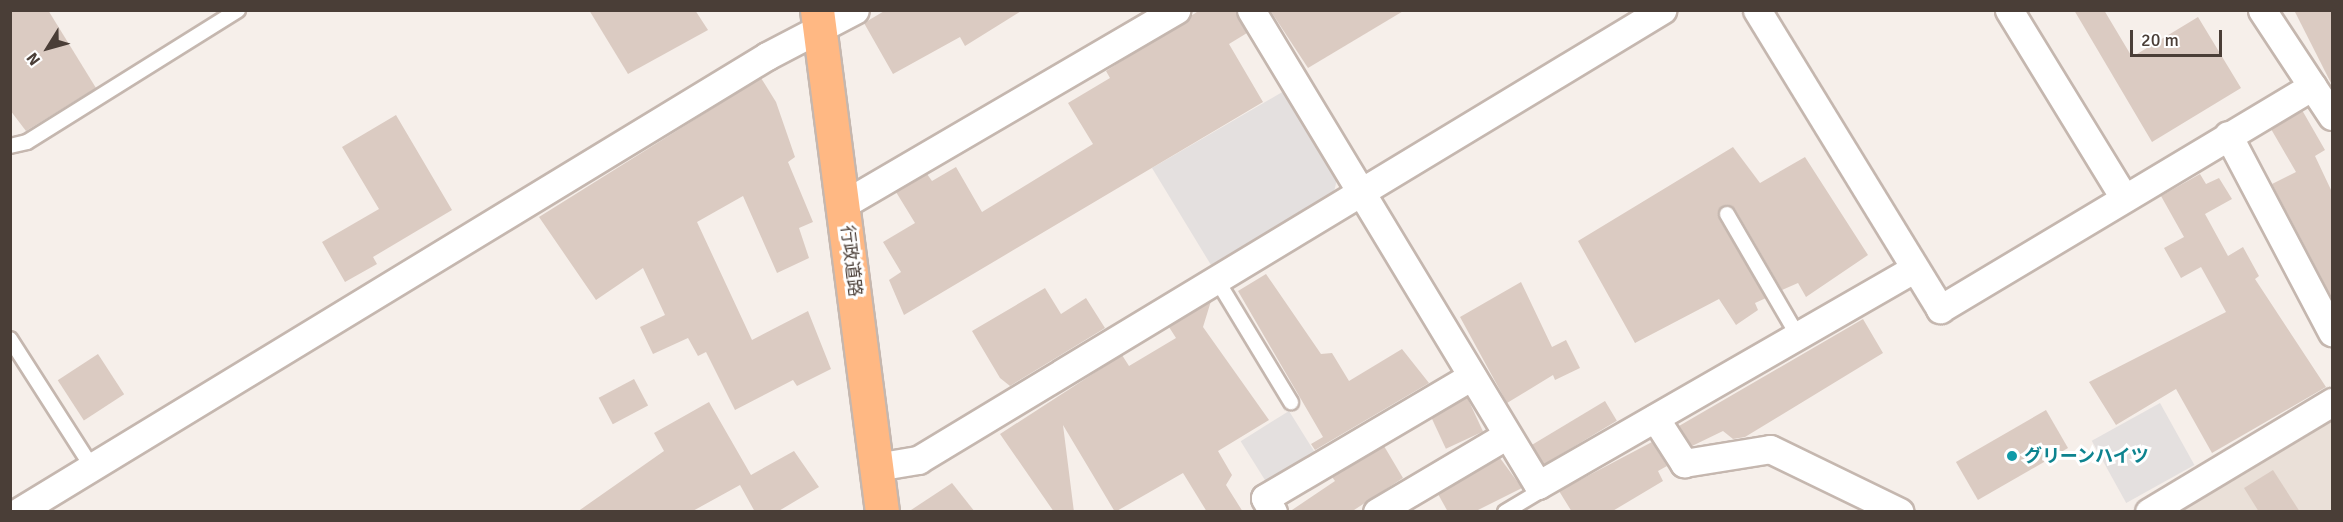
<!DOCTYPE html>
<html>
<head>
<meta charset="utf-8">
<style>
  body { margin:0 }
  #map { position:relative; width:2343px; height:522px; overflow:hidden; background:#f6efea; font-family:Signika,"Noto Sans JP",sans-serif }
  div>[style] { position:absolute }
  .residential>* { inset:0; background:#eae0d8 }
  .parking>* { inset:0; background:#e4e0df; transform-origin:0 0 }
  .building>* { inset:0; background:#dbcbc2; transform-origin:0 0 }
  .roads { filter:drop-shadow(2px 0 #c5b7af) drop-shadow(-2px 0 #c5b7af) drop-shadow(0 2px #c5b7af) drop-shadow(0 -2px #c5b7af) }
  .service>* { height:14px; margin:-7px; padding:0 7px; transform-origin:7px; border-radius:7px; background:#fff }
  .minor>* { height:27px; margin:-13.5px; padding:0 13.5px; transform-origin:13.5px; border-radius:13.5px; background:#fff }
  .trunk>* { height:33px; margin:-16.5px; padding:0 16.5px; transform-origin:16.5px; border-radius:16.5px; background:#ffb883 }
  .dots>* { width:16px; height:16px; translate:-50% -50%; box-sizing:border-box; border:3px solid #fff; border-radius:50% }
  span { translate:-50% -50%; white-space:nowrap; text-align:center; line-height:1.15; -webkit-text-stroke:6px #fff; paint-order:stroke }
  .street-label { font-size:18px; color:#4a3e37 }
  .culture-label { font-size:18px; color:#0d838f; font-weight:700 }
  .left { translate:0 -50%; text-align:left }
  .frame { position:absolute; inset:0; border:12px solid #4a3e37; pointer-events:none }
  .north { position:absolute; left:18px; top:18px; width:60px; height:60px; -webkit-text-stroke:4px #fff; paint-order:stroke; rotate:233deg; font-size:16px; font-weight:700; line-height:24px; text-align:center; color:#4a3e37 }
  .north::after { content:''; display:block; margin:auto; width:21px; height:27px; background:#4a3e37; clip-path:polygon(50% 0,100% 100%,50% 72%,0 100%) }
  .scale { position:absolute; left:2130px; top:30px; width:92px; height:27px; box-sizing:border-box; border:3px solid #4a3e37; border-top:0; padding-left:8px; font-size:18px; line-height:21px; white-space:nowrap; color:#4a3e37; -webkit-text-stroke:4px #fff; paint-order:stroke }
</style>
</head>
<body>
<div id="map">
  <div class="residential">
    <div style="clip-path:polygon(2332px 417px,2332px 511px,2179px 512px,2263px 460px)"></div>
  </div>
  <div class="parking">
    <div style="clip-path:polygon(1284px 91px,1337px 179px,1334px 192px,1211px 265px,1152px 168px)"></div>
    <div style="left:2160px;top:403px;width:71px;height:78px;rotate:61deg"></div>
    <div style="left:1289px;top:411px;width:55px;height:57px;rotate:58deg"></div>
  </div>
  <div class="building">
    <div style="clip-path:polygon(10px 10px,48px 10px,96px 88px,26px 131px,10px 110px)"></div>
    <div style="clip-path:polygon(589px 10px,695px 10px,708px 30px,628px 74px)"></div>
    <div style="clip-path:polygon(886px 10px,1023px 10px,965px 46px,960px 37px,893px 74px,864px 23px)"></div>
    <div style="clip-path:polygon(1200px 10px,1235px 10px,1247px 33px,1229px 44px,1263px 102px,904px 315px,889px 280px,901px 272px,883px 242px,915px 223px,896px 192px,927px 174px,932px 181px,956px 167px,982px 212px,1093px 144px,1068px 103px,1110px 78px,1106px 71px)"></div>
    <div style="clip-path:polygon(1270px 10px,1405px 10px,1308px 68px)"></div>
    <div style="clip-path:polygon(2074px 10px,2104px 10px,2132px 57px,2198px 17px,2241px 88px,2152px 142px)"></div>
    <div style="clip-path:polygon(2294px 10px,2332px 10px,2332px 85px)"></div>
    <div style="clip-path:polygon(761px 78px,776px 102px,795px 157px,788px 162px,813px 222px,799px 228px,809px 258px,777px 273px,743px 196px,697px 222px,752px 340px,808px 311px,831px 369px,797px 386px,793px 380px,735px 410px,706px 352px,698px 356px,688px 338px,653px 354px,640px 327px,665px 315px,643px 268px,596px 300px,539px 217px)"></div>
    <div style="clip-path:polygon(2302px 110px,2325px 150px,2315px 156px,2332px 192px,2332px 298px,2272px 184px,2296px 172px,2271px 129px)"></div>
    <div style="clip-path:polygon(396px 115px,452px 210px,373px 257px,377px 264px,345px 282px,322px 242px,379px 209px,342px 147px)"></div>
    <div style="clip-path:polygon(1733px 147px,1760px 183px,1805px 157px,1868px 255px,1806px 297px,1798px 283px,1782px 290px,1735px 209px,1723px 206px,1719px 219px,1766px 298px,1755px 303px,1758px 310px,1736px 325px,1719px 299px,1635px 343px,1578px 241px)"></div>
    <div style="clip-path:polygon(2200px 174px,2206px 184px,2219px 178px,2232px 199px,2205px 214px,2228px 256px,2243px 247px,2259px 276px,2255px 279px,2326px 387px,2212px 453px,2176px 389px,2116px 425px,2089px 382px,2226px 312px,2201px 267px,2181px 278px,2164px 248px,2184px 237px,2161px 196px)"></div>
    <div style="clip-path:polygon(1266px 274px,1321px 354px,1332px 353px,1349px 381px,1402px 349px,1429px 383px,1315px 450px,1311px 444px,1323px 437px,1238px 291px)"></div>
    <div style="clip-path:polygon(1521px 282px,1552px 347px,1566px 340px,1580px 368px,1555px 380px,1553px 375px,1507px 403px,1460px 317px)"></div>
    <div style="clip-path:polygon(1045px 288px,1061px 314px,1086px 298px,1105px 328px,1010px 386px,1000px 378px,972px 331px)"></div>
    <div style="clip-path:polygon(1211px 301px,1203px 327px,1269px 420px,1218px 451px,1232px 475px,1226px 485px,1243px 512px,1207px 512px,1183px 473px,1115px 512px,1063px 425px,1074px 512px,1054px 512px,1000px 434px,1122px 355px,1129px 366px,1176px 338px,1169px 327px)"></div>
    <div style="clip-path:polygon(1863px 319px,1883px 353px,1745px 437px,1733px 439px,1723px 431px,1692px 446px,1679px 426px)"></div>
    <div style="left:98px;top:354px;width:48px;height:48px;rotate:57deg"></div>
    <div style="left:634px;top:379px;width:30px;height:40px;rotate:62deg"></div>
    <div style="left:1467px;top:397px;width:38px;height:41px;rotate:65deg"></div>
    <div style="left:1605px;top:401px;width:23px;height:85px;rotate:59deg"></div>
    <div style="clip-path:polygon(709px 402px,751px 475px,794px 451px,819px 487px,777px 512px,755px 512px,740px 485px,691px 512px,577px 512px,664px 451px,654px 433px)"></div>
    <div style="left:2046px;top:410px;width:44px;height:104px;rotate:60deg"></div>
    <div style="clip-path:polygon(1652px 442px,1667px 466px,1658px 471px,1663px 481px,1611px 512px,1572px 512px,1559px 491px)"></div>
    <div style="clip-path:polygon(1384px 446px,1403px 478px,1351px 512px,1289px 512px,1335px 481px,1332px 477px)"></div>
    <div style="clip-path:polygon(1500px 458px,1522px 488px,1474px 512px,1448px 512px,1438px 494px)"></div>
    <div style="clip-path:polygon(2273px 470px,2300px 512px,2259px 512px,2244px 488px)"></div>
    <div style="clip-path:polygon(952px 483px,975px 512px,908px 512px)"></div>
  </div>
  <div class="roads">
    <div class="service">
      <div style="left:10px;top:146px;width:17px;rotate:-13deg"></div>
      <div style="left:27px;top:142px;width:249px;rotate:-32deg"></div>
      <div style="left:1727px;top:214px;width:141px;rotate:59.8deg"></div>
      <div style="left:1217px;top:280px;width:143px;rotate:58.8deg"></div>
      <div style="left:10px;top:339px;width:152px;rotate:57.4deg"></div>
      <div style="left:1505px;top:512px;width:39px;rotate:-31deg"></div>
      <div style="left:1538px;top:492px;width:7px;rotate:-90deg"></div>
    </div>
    <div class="minor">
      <div style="left:1251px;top:10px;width:555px;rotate:58.86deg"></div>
      <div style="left:1538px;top:485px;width:434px;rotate:-29.9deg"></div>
      <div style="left:1757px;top:10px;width:351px;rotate:58.5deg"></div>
      <div style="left:1940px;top:309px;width:434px;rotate:-30.9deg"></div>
      <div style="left:2009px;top:10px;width:218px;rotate:58.5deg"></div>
      <div style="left:2262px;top:10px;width:127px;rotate:56.6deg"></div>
      <div style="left:2228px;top:135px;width:223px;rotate:62.2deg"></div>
      <div style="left:844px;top:204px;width:385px;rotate:-30.3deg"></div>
      <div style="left:1655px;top:418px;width:54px;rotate:57.2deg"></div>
      <div style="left:1684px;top:463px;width:87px;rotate:-9.2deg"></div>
      <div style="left:1770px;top:449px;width:144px;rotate:25.9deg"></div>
      <div style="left:876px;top:467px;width:43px;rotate:-9.5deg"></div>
      <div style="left:918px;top:460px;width:870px;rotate:-31.17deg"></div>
      <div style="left:18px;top:512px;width:877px;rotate:-31.33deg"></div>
      <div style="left:767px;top:56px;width:99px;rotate:-27.6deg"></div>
      <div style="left:1273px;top:512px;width:16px;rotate:-120deg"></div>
      <div style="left:1265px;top:498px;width:240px;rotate:-30.5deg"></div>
      <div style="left:1377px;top:512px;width:151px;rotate:-30.6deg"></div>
      <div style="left:2149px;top:512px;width:214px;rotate:-31deg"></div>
    </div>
    <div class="trunk">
      <div style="left:817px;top:10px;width:506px;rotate:82.62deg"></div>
    </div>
  </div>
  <div class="dots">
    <div style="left:2012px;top:456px;background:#0f9aa8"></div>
  </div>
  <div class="street-label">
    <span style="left:851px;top:261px;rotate:83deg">行政道路</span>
  </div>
  <div class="culture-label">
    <span class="left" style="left:2024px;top:456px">グリーンハイツ</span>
  </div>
  <div class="frame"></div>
  <div class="north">N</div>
  <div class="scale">20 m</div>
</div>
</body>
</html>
